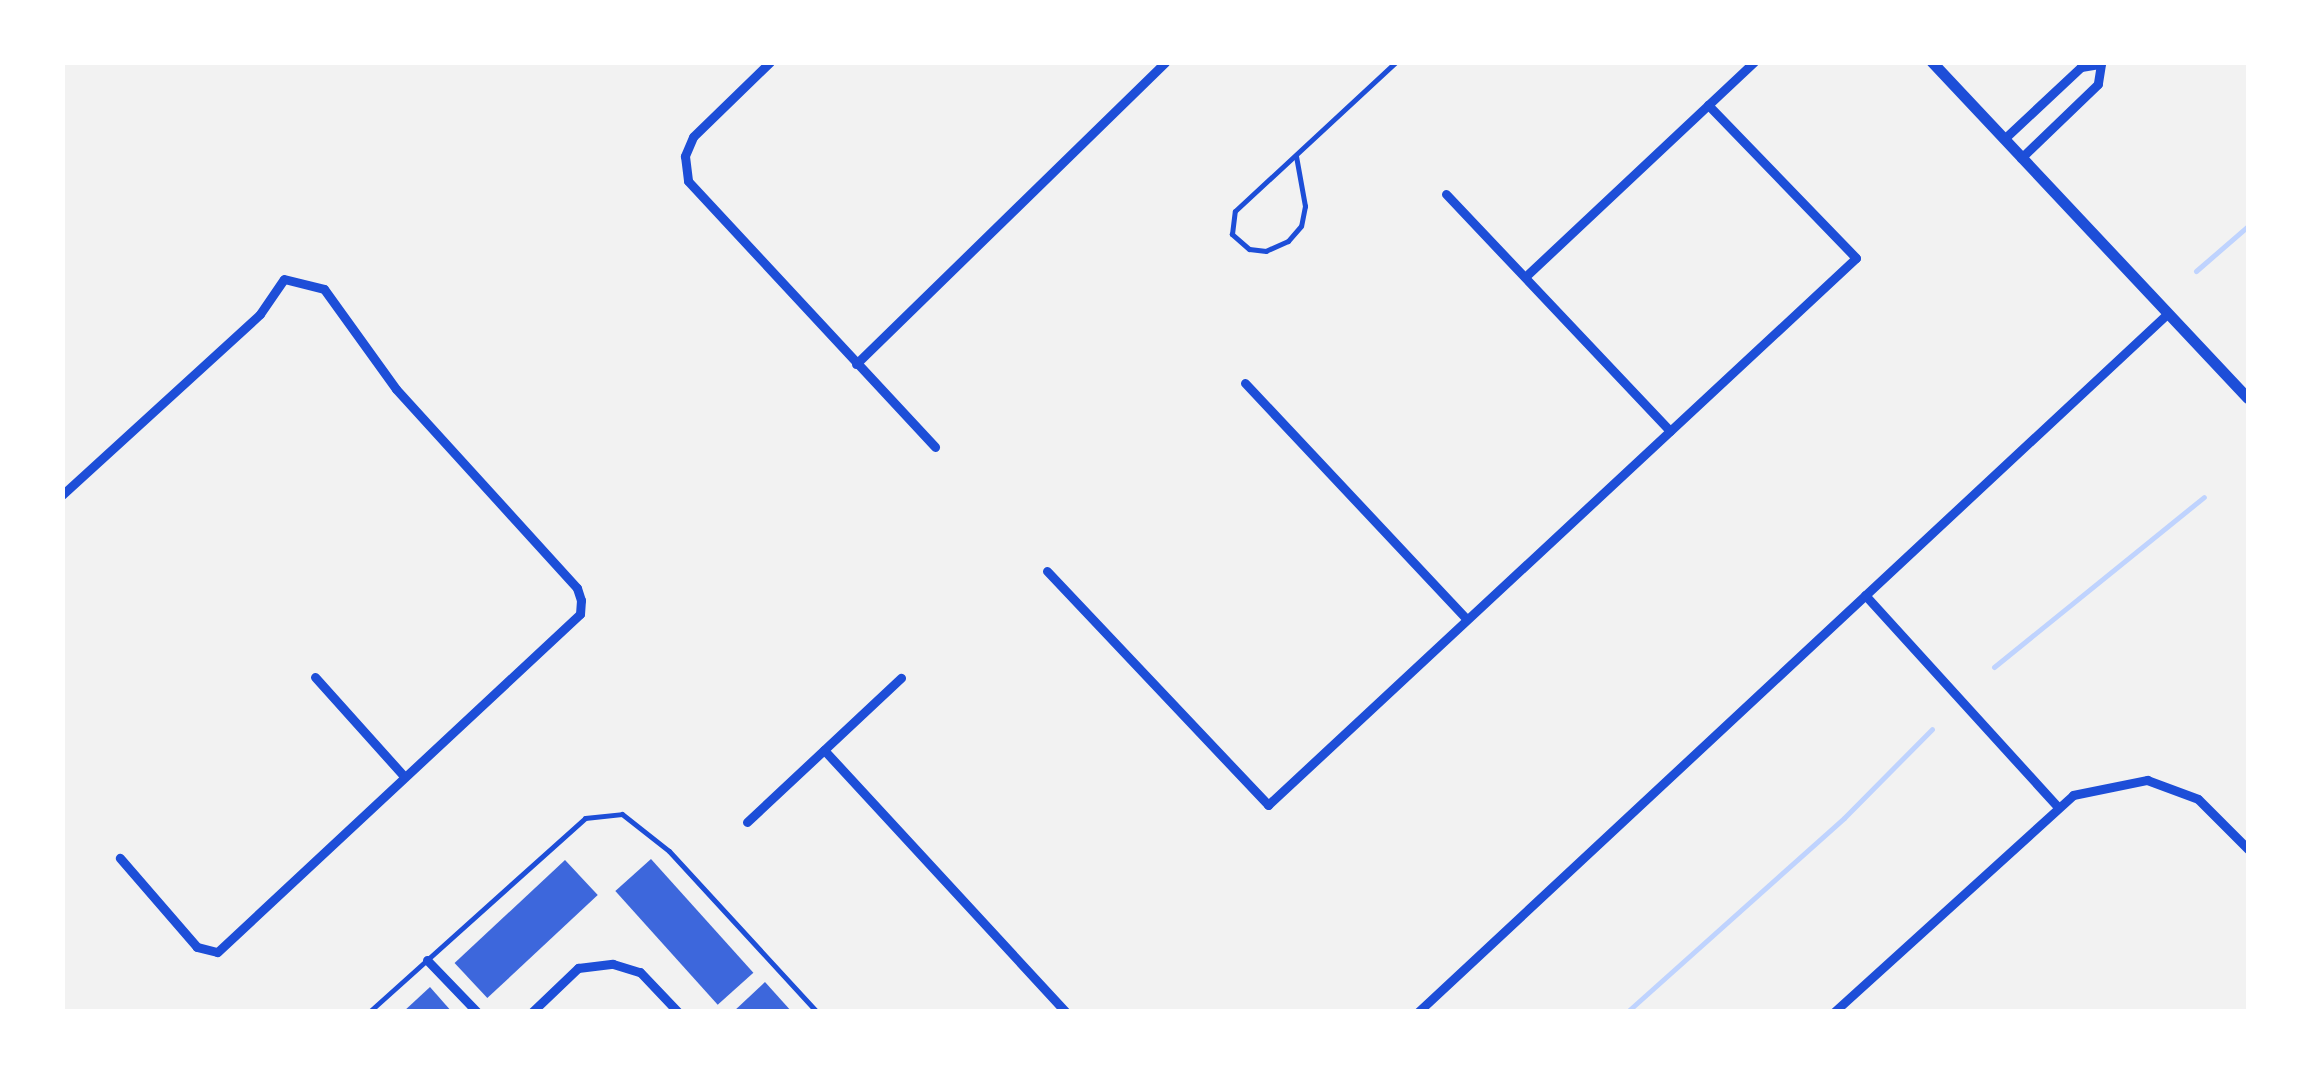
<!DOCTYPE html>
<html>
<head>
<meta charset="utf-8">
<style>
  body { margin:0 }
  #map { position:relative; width:2311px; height:1074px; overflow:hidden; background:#f2f2f2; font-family:Karla,sans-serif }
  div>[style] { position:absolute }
  .stream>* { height:5px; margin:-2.5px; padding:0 2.5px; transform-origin:2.5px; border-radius:2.5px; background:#bfd3fe }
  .building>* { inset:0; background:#3d67dc; transform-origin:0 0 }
  .service>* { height:5px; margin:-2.5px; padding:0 2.5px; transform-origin:2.5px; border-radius:2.5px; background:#1d4ed8 }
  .minor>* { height:9px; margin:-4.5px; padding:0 4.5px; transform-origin:4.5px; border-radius:4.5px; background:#1d4ed8 }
  .tertiary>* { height:11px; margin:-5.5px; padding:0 5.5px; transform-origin:5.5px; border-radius:5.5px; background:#1d4ed8 }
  span { translate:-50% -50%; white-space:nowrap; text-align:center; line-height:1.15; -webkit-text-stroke:8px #fff; paint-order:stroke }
  .frame { position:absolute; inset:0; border:65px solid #fff; pointer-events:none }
</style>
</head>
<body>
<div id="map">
  <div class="stream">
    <div style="left:2196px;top:271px;width:69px;rotate:-40.9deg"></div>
    <div style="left:1994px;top:667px;width:270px;rotate:-39deg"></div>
    <div style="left:1627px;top:1012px;width:291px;rotate:-41.8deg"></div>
    <div style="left:1844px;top:818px;width:125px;rotate:-45.3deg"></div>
  </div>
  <div class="building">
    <div style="left:651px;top:859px;width:153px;height:48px;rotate:48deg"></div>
    <div style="left:565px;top:860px;width:48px;height:151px;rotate:47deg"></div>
    <div style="clip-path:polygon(765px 982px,792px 1012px,733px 1012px)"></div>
    <div style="clip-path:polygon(430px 987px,452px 1012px,403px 1012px)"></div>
  </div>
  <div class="service">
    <div style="left:1296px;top:156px;width:51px;rotate:79.8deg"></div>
    <div style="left:1305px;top:206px;width:20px;rotate:101deg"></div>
    <div style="left:1301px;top:226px;width:20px;rotate:131deg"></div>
    <div style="left:1288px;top:241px;width:24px;rotate:156deg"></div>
    <div style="left:1266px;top:251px;width:17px;rotate:-173deg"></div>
    <div style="left:1249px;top:249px;width:23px;rotate:-139deg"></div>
    <div style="left:1232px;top:234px;width:23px;rotate:-83deg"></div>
    <div style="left:1235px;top:211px;width:219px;rotate:-42.8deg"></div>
    <div style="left:369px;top:1012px;width:290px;rotate:-41.9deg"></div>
    <div style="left:585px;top:818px;width:37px;rotate:-6deg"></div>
    <div style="left:622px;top:814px;width:60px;rotate:38.2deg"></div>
    <div style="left:669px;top:851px;width:219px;rotate:47.4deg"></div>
  </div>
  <div class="minor">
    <div style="left:770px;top:62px;width:107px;rotate:135.8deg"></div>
    <div style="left:693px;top:137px;width:21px;rotate:113deg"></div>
    <div style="left:685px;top:156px;width:25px;rotate:83deg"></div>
    <div style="left:688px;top:181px;width:363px;rotate:47.1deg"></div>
    <div style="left:2004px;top:139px;width:105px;rotate:-43.1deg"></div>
    <div style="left:2081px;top:67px;width:20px;rotate:-9deg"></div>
    <div style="left:2101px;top:64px;width:20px;rotate:99deg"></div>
    <div style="left:2098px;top:84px;width:107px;rotate:136.1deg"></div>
    <div style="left:1446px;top:194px;width:326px;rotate:46.6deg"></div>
    <div style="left:1525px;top:277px;width:314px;rotate:-43.2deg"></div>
    <div style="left:856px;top:364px;width:432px;rotate:-44.3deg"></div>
    <div style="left:1245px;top:383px;width:323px;rotate:46.8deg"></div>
    <div style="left:62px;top:495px;width:268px;rotate:-42.4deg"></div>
    <div style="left:260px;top:314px;width:42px;rotate:-55.6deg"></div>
    <div style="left:284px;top:279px;width:41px;rotate:14deg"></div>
    <div style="left:324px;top:289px;width:123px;rotate:54.2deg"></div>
    <div style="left:396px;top:389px;width:269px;rotate:47.7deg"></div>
    <div style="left:577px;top:588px;width:13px;rotate:72deg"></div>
    <div style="left:581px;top:600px;width:14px;rotate:94deg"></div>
    <div style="left:580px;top:614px;width:496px;rotate:137deg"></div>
    <div style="left:217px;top:952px;width:21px;rotate:-166deg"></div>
    <div style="left:197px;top:947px;width:118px;rotate:-130.9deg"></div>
    <div style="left:1047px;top:571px;width:322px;rotate:46.6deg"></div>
    <div style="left:1268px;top:805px;width:803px;rotate:-42.93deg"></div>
    <div style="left:1856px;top:258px;width:213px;rotate:-134deg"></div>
    <div style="left:1865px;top:595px;width:287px;rotate:47.7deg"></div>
    <div style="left:315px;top:677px;width:132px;rotate:48.1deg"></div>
    <div style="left:824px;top:750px;width:357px;rotate:47.3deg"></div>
    <div style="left:747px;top:822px;width:211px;rotate:-43.1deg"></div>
    <div style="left:427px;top:960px;width:72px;rotate:46.1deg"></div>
    <div style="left:532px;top:1012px;width:64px;rotate:-43.7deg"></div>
    <div style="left:578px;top:968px;width:35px;rotate:-7deg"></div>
    <div style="left:613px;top:964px;width:28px;rotate:17deg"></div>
    <div style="left:640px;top:972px;width:55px;rotate:46.5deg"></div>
    <div style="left:1418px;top:1012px;width:1025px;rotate:-42.98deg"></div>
    <div style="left:1834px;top:1012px;width:323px;rotate:-42.2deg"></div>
    <div style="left:2073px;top:795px;width:76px;rotate:-11.5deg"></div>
    <div style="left:2147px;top:780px;width:54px;rotate:20.4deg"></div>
    <div style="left:2198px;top:799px;width:71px;rotate:45deg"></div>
  </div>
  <div class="tertiary">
    <div style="left:1932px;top:62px;width:461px;rotate:46.8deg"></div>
  </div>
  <div class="frame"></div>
</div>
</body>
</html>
